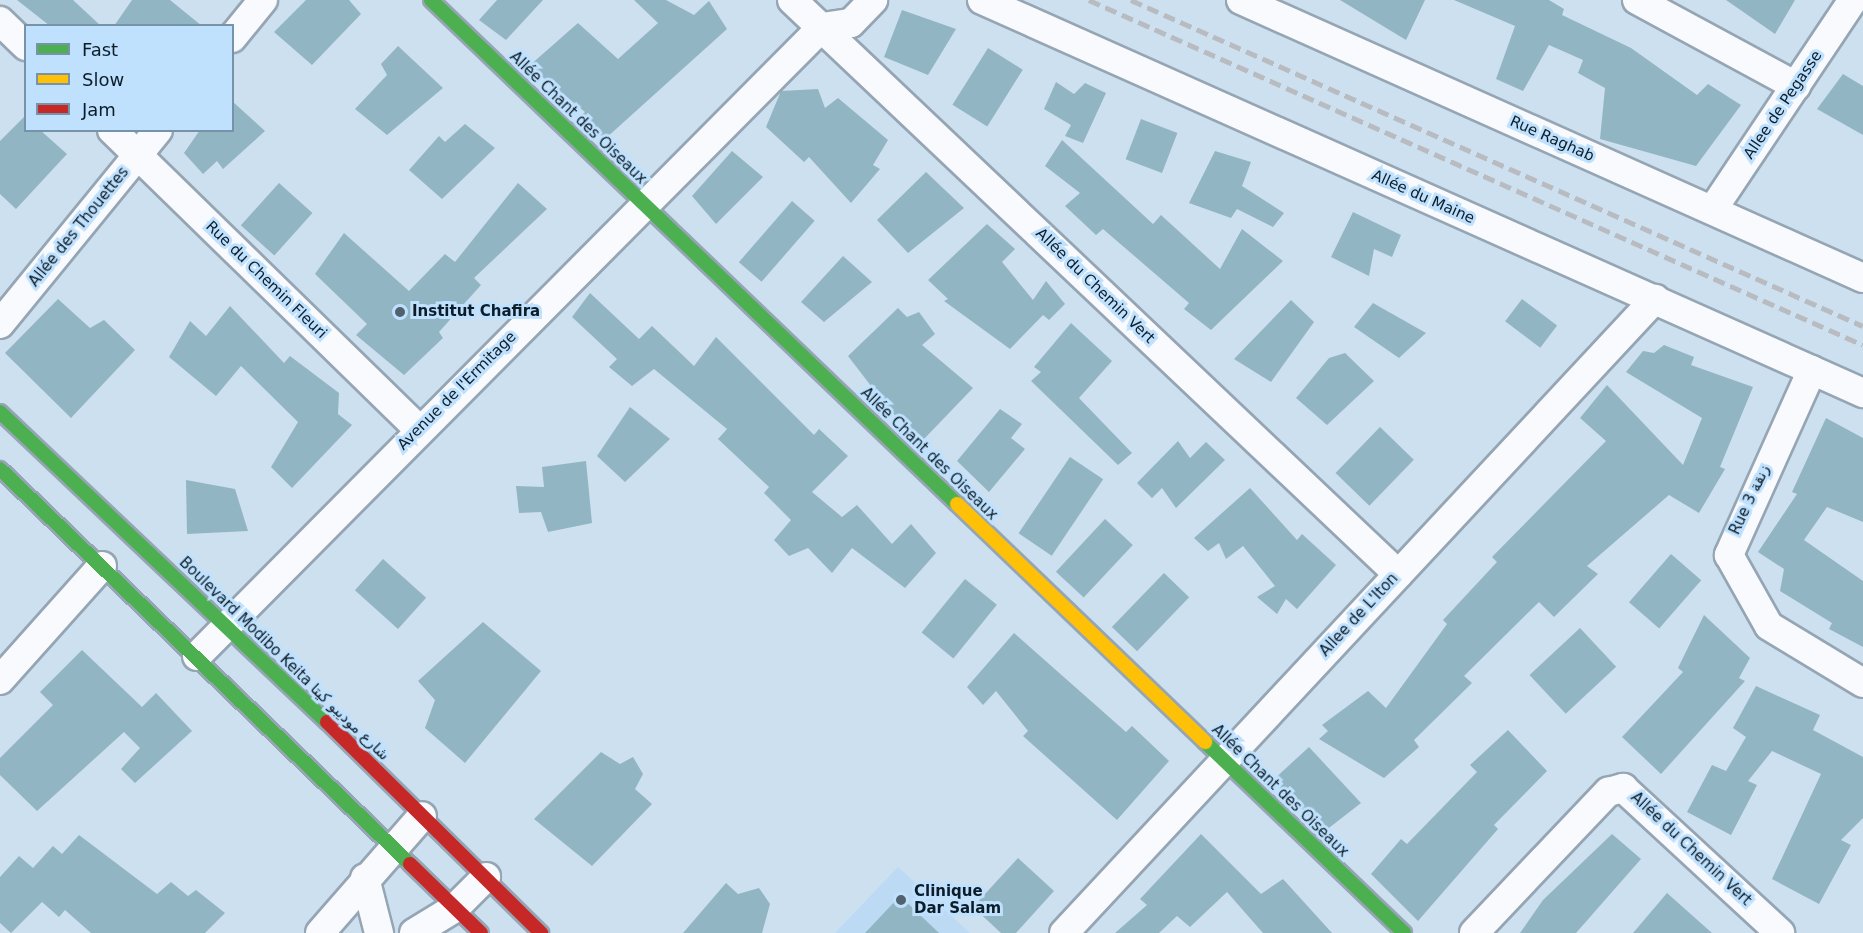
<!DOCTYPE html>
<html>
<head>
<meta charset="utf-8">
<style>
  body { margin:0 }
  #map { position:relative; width:1863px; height:933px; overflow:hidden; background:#cde0f0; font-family:"DejaVu Sans",Cairo,sans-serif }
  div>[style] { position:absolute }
  .built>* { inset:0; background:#bcdaf3 }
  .building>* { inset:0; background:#92b5c3; transform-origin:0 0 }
  .roads { filter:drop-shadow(2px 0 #95a5b3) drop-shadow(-2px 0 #95a5b3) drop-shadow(0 2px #95a5b3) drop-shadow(0 -2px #95a5b3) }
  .street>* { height:28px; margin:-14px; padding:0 14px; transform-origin:14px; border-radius:14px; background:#f8fafd }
  .fast>* { height:14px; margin:-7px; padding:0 7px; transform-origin:7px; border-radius:7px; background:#4caf50 }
  .slow>* { height:14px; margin:-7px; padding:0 7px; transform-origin:7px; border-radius:7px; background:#ffc107 }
  .jam>* { height:14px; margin:-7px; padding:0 7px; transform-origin:7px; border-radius:7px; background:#c62828 }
  .rail>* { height:4.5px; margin-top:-2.25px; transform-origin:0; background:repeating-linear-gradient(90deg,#b8bcc0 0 12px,transparent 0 18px) }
  .dots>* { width:16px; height:16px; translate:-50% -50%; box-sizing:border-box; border:3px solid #bfe1fe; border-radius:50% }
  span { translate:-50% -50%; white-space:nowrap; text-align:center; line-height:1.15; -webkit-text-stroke:6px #bfe1fe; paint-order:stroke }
  .street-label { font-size:15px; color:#0c1d29 }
  .poi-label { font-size:15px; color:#0c1d29; font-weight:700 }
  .left { translate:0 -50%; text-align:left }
  .legend { position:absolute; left:24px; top:24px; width:210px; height:108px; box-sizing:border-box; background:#bfe1fe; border:2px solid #7793a9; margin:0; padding:8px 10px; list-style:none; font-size:18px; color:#0c1d29 }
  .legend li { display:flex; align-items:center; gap:12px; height:30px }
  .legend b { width:30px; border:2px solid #7793a9 }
</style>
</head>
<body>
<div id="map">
  <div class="built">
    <div style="clip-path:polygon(898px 867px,970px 933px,835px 933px)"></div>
  </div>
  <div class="building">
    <div style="clip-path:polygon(17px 0,73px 0,101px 26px,50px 26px)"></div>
    <div style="clip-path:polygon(132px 0,170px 0,202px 26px,114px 26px)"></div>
    <div style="clip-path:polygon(306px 0,349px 0,361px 14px,312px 65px,274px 32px)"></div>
    <div style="clip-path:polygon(497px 0,543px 0,506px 40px,479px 20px)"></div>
    <div style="clip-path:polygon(634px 0,666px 0,694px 15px,709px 1px,727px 29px,605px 139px,580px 116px,585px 112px,529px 66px,578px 23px,618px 59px,658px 23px)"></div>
    <div style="clip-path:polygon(1340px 0,1425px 0,1406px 40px)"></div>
    <div style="clip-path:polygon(1454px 0,1549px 0,1564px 9px,1562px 15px,1631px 48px,1697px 95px,1708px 84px,1741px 105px,1696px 166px,1600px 139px,1605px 88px,1578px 73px,1583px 60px,1549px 45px,1523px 91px,1496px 79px,1515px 26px)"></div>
    <div style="clip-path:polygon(1726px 0,1795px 0,1775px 34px)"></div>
    <div style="clip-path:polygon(902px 10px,956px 29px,928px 75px,884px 57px)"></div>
    <div style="clip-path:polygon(398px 46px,443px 88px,387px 135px,355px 109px,387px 75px,381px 64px)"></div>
    <div style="left:988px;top:48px;width:41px;height:67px;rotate:32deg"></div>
    <div style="clip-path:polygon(1843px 74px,1863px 86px,1863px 135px,1817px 109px)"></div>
    <div style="clip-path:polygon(1056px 82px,1074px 94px,1085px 83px,1106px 93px,1083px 143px,1065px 136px,1071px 125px,1044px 109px)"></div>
    <div style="clip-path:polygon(818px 89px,825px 108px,838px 98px,888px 140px,873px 165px,880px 169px,851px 203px,809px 157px,804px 162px,766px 127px,781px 91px)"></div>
    <div style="clip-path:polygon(232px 101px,265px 131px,223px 169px,217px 161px,203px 174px,184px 153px,200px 130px,232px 130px)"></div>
    <div style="clip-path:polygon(26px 115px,26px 130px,40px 130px,67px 154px,16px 209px,0 194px,0 141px)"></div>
    <div style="left:1141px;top:119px;width:39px;height:43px;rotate:21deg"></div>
    <div style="clip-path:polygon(465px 124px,495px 148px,442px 199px,409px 170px,439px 136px,445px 142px)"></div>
    <div style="clip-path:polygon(1062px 140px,1153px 224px,1161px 215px,1220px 269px,1242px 229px,1283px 261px,1211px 330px,1184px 309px,1189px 303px,1103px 229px,1096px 235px,1065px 206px,1080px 193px,1045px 166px)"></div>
    <div style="clip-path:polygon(732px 151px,763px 177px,716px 224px,692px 196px)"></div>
    <div style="clip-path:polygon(1215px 151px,1251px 162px,1242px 186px,1284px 213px,1273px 227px,1237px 209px,1231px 218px,1189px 203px)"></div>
    <div style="clip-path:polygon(926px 172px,964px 208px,908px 253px,877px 220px)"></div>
    <div style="left:279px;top:183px;width:45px;height:57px;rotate:42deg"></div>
    <div style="clip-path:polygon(518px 183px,547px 209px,474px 278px,481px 285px,439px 332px,443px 338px,404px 375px,356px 335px,367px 324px,315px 274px,344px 233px,409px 291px,445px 254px,455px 262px)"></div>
    <div style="left:792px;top:201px;width:30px;height:81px;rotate:41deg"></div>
    <div style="clip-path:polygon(1353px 212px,1401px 235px,1392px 257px,1374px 249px,1369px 276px,1331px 257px)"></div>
    <div style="clip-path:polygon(987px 224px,1015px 249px,1002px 262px,1033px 300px,1046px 281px,1065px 304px,1049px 320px,1043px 315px,1010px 349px,944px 301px,948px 299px,928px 280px)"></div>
    <div style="clip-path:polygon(843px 256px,872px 282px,824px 322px,801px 302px)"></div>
    <div style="clip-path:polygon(590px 293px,639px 339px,652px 326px,694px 366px,716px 337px,814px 435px,819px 429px,848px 456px,812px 492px,842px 517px,857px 505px,892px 544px,911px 524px,936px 553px,905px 588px,852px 548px,832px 573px,808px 548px,789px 556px,774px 540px,791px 520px,764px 493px,769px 487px,718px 439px,727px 429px,654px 369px,632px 386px,609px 367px,617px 359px,572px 317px)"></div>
    <div style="clip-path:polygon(58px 299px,90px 328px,104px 320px,135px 350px,71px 418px,5px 353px)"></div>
    <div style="left:1522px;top:299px;width:44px;height:28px;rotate:37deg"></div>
    <div style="clip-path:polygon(1291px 300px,1314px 322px,1271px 382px,1234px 359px)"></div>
    <div style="clip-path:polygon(1373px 303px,1426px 333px,1399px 358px,1354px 327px)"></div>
    <div style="clip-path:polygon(230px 306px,284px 363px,290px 356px,339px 393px,338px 414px,352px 425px,292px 488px,271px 467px,298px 422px,241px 366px,216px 396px,169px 357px,190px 321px,206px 336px)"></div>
    <div style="clip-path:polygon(898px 308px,907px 317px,919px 312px,935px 334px,922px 345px,973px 388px,924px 439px,891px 412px,848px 356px)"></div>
    <div style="clip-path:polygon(1071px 323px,1112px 361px,1079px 398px,1132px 453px,1118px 465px,1031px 381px,1041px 372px,1034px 367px)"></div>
    <div style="clip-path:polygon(1664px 345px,1694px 357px,1691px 365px,1753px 387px,1720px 467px,1725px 469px,1699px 513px,1669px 495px,1587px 566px,1598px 574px,1554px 617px,1539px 602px,1464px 676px,1472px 683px,1414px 740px,1419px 747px,1384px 778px,1319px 739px,1328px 731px,1322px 725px,1368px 691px,1386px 708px,1447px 624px,1443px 620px,1497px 562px,1492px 557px,1606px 441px,1580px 418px,1607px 385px,1683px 465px,1702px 418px,1626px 372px,1643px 351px,1654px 353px)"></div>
    <div style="clip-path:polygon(1345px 353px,1374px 381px,1327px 425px,1296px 398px,1329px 358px)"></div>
    <div style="clip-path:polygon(630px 407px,670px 439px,625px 482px,597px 456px)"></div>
    <div style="clip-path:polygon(1000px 409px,1022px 424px,1011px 438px,1025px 449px,989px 492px,957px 461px)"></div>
    <div style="clip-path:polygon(1826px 418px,1863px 438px,1863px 522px,1827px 507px,1804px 540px,1863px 581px,1863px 647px,1829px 629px,1832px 623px,1780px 591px,1784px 569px,1758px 552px,1797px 494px,1792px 492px)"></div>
    <div style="left:1380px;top:427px;width:47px;height:64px;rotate:44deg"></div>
    <div style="clip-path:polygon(1178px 441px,1190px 458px,1206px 442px,1225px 460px,1176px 508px,1162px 488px,1152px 498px,1137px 483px)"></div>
    <div style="left:1070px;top:457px;width:40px;height:92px;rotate:34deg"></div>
    <div style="clip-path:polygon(586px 461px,592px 523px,548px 532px,541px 512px,519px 513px,516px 486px,544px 487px,542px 467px)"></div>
    <div style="clip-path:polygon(186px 480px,235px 489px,248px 531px,187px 534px)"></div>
    <div style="clip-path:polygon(1250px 488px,1297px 540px,1302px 534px,1336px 565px,1297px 609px,1286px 599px,1277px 614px,1257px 597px,1275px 586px,1243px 546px,1226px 559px,1219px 543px,1208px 551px,1194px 538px)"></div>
    <div style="left:1105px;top:519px;width:38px;height:72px;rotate:43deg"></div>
    <div style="left:1671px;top:554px;width:40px;height:64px;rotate:41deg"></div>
    <div style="left:383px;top:559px;width:58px;height:42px;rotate:42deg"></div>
    <div style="left:1164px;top:573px;width:35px;height:75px;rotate:44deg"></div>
    <div style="left:965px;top:579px;width:41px;height:69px;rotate:39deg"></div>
    <div style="clip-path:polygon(1704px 615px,1750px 658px,1739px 678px,1745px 681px,1661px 774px,1622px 737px,1683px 672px,1678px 668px)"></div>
    <div style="clip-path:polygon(483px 622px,541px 671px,465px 763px,425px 728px,435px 700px,418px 681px)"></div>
    <div style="left:1580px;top:628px;width:53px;height:69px;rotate:47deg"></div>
    <div style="clip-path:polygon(1014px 633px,1126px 732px,1132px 726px,1169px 761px,1117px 820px,1023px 736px,1028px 731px,996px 691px,983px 705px,967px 687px)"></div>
    <div style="clip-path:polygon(82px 650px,142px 707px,156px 693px,192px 731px,135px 783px,121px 769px,140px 748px,124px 732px,37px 811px,0 775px,0 758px,53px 705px,40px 692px)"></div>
    <div style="clip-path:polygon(1756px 686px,1820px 715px,1813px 730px,1863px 757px,1863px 818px,1841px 840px,1851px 845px,1819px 904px,1772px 879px,1821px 774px,1772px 751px,1748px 781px,1757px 785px,1731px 835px,1687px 812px,1712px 765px,1726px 771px,1746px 737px,1733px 728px)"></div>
    <div style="clip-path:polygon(1508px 730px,1547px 771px,1494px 825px,1498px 829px,1418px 921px,1371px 874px,1401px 839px,1407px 844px,1477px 772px,1470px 765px)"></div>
    <div style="clip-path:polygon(1309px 747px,1361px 803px,1325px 831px,1272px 781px)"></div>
    <div style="clip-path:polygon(601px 752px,620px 764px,633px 757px,643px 774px,635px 789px,652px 804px,592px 866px,534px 819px)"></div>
    <div style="clip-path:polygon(1201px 834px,1261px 894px,1283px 879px,1332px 933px,1263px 933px,1227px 892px,1190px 927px,1177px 916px,1159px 933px,1115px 933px,1147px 905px,1140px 899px)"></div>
    <div style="clip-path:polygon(1612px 834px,1641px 859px,1576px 933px,1520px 933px,1543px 900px)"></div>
    <div style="clip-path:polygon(79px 835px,157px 894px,171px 882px,188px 896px,196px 890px,225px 913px,205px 933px,91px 933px,65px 910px,59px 917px,42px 902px,11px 933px,0 923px,0 877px,19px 856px,33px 868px,53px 846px,62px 854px)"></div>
    <div style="clip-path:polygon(1018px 858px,1054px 891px,1016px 933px,1001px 933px,973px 907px)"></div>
    <div style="clip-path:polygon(726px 883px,738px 894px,759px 888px,770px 904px,762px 933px,683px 933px)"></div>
    <div style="clip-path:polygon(1667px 893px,1712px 933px,1633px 933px)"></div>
    <div style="clip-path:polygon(900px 896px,939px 933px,865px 933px)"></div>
  </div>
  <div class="roads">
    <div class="street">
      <div style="left:792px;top:0;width:835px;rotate:43.45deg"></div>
      <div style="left:982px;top:0;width:965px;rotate:24.04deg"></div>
      <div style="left:1241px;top:0;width:681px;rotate:24.08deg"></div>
      <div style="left:1637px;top:0;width:181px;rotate:28.4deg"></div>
      <div style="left:0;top:21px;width:36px;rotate:44deg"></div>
      <div style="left:232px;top:38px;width:49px;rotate:-50.8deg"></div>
      <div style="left:112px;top:130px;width:429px;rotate:44.3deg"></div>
      <div style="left:1713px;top:209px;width:252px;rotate:-56.2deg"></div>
      <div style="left:0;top:324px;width:250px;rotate:-50.8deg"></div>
      <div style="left:1812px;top:370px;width:203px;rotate:114.2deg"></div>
      <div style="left:1729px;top:555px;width:81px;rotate:60.6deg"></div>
      <div style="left:1769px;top:626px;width:110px;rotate:31.2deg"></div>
      <div style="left:197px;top:656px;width:887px;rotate:-45.18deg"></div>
      <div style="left:822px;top:27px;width:29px;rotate:-8deg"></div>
      <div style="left:851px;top:23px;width:32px;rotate:-46deg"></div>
      <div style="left:0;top:680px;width:153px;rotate:-48.2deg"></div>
      <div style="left:365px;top:878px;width:57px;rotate:75.7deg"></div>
      <div style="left:320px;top:933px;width:155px;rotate:-48.9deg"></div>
      <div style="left:414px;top:933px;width:48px;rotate:-31.4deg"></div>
      <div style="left:455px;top:908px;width:44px;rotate:-45deg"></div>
      <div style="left:1064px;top:933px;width:867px;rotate:-47.01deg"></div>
      <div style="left:1474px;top:933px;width:195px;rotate:-46.5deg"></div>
      <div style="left:1608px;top:792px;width:16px;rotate:-15deg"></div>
      <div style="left:1623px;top:788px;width:214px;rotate:42.7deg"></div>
    </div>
    <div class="fast">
      <div style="left:431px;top:0;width:728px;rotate:43.78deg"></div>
      <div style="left:0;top:412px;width:451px;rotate:43.5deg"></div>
      <div style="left:0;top:469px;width:569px;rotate:43.93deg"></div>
      <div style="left:1205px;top:742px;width:276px;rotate:43.8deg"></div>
    </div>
    <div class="slow">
      <div style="left:957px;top:504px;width:344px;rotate:43.8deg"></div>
    </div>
    <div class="jam">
      <div style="left:327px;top:722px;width:301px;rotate:44.6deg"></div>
      <div style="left:410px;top:864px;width:99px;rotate:44.2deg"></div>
    </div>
  </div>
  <div class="rail">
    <div style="left:1089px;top:0;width:847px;rotate:24.02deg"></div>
    <div style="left:1131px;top:0;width:801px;rotate:24.01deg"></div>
  </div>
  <div class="dots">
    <div style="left:400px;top:312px;background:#50616f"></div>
    <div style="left:901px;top:900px;background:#50616f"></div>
  </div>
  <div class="street-label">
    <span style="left:1783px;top:105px;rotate:-56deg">Allee de Pegasse</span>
    <span style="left:578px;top:118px;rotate:44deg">Allée Chant des Oiseaux</span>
    <span style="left:1552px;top:139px;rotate:24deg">Rue Raghab</span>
    <span style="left:1423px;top:197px;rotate:24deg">Allée du Maine</span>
    <span style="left:79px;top:227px;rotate:-51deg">Allée des Thouettes</span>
    <span style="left:266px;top:280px;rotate:44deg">Rue du Chemin Fleuri</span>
    <span style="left:1095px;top:286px;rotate:44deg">Allée du Chemin Vert</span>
    <span style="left:457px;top:391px;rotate:-45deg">Avenue de l'Ermitage</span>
    <span style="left:929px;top:454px;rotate:44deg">Allée Chant des Oiseaux</span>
    <span style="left:1750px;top:500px;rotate:-65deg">Rue 3 زنقة</span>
    <span style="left:1359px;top:615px;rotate:-47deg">Allee de L'Iton</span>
    <span style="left:284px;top:659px;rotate:44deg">Boulevard Modibo Keita شارع موديبو كيتا</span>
    <span style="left:1280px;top:791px;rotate:44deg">Allée Chant des Oiseaux</span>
    <span style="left:1691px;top:849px;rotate:43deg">Allée du Chemin Vert</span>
  </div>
  <div class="poi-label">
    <span class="left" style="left:412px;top:312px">Institut Chafira</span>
    <span class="left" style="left:914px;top:900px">Clinique<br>Dar Salam</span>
  </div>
  <ul class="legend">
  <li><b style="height:8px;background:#4caf50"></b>Fast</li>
  <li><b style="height:8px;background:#ffc107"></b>Slow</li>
  <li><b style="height:8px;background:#c62828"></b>Jam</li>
  </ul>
</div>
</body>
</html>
